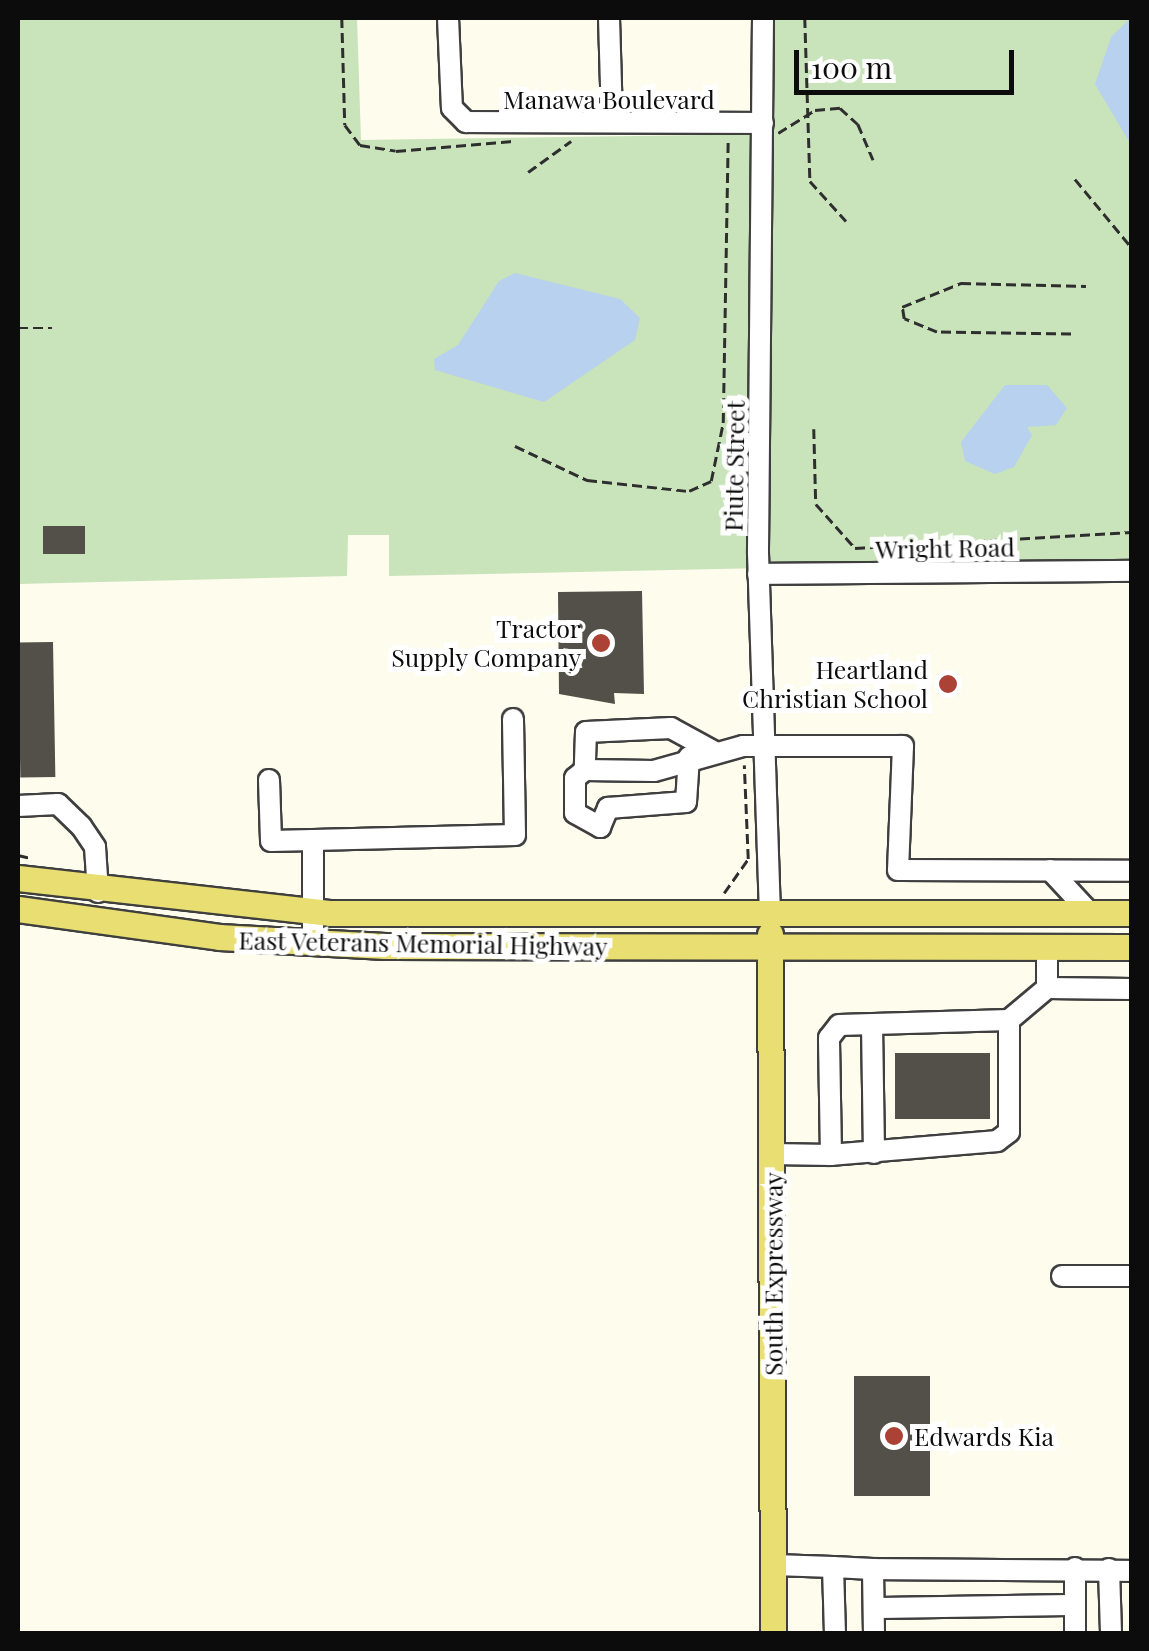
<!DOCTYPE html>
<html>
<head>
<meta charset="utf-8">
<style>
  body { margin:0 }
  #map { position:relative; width:1149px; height:1651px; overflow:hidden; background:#fdfced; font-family:"Playfair Display",serif }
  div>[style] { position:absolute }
  .green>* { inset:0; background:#c9e3ba }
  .water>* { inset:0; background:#b7d1ee }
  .building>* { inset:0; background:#534f49; transform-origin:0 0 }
  .path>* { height:2.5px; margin-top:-1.25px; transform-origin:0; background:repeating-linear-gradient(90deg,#2e2e2e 0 10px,transparent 0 15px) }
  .roads { filter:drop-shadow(2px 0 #3f3f3f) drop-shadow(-2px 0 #3f3f3f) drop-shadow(0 2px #3f3f3f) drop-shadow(0 -2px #3f3f3f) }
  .minor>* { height:20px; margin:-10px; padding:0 10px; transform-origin:10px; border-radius:10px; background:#fff }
  .major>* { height:25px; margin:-12.5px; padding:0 12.5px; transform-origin:12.5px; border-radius:12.5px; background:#e8de71 }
  .dots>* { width:28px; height:28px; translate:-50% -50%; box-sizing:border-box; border:5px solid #fff; border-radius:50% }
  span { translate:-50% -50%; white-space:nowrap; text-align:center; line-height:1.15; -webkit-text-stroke:10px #fff; paint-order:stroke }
  .street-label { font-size:25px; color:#0c0c0c }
  .poi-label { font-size:25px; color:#0c0c0c }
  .right { translate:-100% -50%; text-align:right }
  .left { translate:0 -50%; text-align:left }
  .frame { position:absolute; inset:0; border:20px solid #0c0c0c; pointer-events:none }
  .scale { position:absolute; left:794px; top:50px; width:220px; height:45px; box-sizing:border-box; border:5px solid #0c0c0c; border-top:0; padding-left:12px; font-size:30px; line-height:35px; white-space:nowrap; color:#0c0c0c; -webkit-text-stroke:8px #fff; paint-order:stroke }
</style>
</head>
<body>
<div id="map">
  <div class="green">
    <div style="clip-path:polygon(18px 18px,357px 18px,361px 140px,773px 134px,775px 18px,1131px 18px,1131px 560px,389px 576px,389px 535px,348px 535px,347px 576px,18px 584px)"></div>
  </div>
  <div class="water">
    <div style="clip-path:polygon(1131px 18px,1132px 18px,1131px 145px,1095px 84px,1111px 37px)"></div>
    <div style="clip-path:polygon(515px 273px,620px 299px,640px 318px,635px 340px,544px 402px,435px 370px,434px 359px,458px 345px,499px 281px)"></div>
    <div style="clip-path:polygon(1005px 385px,1047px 385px,1067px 408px,1056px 425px,1027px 427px,1032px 435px,1014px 467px,995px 474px,965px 461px,961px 442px)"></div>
  </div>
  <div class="building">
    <div style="left:85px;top:526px;width:28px;height:42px;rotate:90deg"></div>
    <div style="clip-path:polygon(642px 591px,644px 694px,614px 693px,615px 704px,559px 694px,558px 592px)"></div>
    <div style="left:53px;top:642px;width:135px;height:35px;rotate:89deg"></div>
    <div style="left:895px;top:1053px;width:95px;height:66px"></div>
    <div style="left:854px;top:1376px;width:76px;height:120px"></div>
  </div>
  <div class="path">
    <div style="left:342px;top:18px;width:107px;rotate:88.4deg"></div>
    <div style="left:345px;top:125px;width:25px;rotate:53deg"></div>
    <div style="left:360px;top:145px;width:36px;rotate:9deg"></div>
    <div style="left:396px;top:151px;width:116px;rotate:-4.9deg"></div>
    <div style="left:805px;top:18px;width:163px;rotate:88.2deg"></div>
    <div style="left:810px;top:181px;width:54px;rotate:48deg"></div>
    <div style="left:778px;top:133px;width:44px;rotate:-31.9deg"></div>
    <div style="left:815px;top:110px;width:25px;rotate:-5deg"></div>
    <div style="left:840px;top:108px;width:24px;rotate:42deg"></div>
    <div style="left:858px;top:124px;width:39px;rotate:67deg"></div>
    <div style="left:528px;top:172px;width:53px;rotate:-35.8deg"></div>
    <div style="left:1075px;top:179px;width:89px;rotate:50.4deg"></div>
    <div style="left:18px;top:328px;width:34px"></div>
    <div style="left:1071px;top:334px;width:134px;rotate:-179.1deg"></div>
    <div style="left:937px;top:332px;width:35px;rotate:-158deg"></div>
    <div style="left:904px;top:319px;width:12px;rotate:-99deg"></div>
    <div style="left:902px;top:307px;width:64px;rotate:-22.1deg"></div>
    <div style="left:961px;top:283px;width:125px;rotate:1.4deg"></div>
    <div style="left:814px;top:429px;width:75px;rotate:88.5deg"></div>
    <div style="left:816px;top:504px;width:59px;rotate:48.4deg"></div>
    <div style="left:855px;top:548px;width:277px;rotate:-3.3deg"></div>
    <div style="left:515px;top:446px;width:80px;rotate:25.3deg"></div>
    <div style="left:587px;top:480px;width:103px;rotate:6.2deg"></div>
    <div style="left:689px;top:491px;width:24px;rotate:-24deg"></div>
    <div style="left:711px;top:481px;width:59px;rotate:-78.3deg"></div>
    <div style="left:723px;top:423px;width:281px;rotate:-89deg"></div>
    <div style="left:18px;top:855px;width:13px;rotate:13deg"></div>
    <div style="left:724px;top:893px;width:42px;rotate:-54.8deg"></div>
    <div style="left:748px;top:859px;width:94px;rotate:-92.4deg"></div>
  </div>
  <div class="roads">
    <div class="minor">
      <div style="left:448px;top:18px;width:90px;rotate:87.5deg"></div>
      <div style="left:452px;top:108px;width:20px;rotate:45deg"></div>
      <div style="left:466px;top:122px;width:297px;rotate:0.2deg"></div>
      <div style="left:609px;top:18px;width:103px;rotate:88.3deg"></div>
      <div style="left:763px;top:18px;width:535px;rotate:90.54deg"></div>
      <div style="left:758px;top:553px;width:362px;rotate:88.1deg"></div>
      <div style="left:758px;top:574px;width:374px;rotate:-0.5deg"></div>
      <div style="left:713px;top:751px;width:48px;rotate:-151.3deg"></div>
      <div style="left:671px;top:728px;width:85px;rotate:177.3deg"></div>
      <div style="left:586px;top:732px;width:38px;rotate:92deg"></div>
      <div style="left:585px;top:770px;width:69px;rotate:0.8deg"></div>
      <div style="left:654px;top:771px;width:92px;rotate:-15.7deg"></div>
      <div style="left:743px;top:746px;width:160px"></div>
      <div style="left:903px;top:746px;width:124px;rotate:92.3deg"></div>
      <div style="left:898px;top:870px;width:234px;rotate:0.2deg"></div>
      <div style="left:585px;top:770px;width:13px;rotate:141deg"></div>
      <div style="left:575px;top:778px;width:35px;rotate:90deg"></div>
      <div style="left:575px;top:813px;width:29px;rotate:29deg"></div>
      <div style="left:600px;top:827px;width:21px;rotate:-67deg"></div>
      <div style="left:608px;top:808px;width:78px;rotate:-4.4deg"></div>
      <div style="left:686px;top:802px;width:45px;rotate:-86.2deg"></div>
      <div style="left:269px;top:780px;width:61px;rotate:88.1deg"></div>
      <div style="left:271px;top:841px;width:42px;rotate:-1.4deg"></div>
      <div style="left:18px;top:806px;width:40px;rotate:-2.9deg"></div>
      <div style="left:58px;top:804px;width:32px;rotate:44deg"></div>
      <div style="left:81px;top:826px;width:25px;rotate:56deg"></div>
      <div style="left:95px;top:847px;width:45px;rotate:86.2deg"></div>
      <div style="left:1050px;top:870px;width:59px;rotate:47.1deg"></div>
      <div style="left:313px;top:944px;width:104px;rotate:-90deg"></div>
      <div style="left:313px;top:840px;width:202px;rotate:-1.4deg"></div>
      <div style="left:515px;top:835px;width:116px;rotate:-91deg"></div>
      <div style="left:1047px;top:947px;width:41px;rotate:90deg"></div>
      <div style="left:1047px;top:988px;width:85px;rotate:0.7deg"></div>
      <div style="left:1009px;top:1020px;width:112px;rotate:90deg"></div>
      <div style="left:1009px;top:1132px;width:15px;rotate:143deg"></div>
      <div style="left:997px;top:1141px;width:167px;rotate:175.2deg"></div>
      <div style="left:831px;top:1155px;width:117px;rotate:-91deg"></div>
      <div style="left:829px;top:1038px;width:16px;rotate:-52deg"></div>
      <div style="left:839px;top:1025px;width:170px;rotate:-1.7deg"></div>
      <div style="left:1009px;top:1020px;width:50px;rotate:-40.1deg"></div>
      <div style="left:872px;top:1025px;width:128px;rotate:89.1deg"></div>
      <div style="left:772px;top:1154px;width:59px;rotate:1deg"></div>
      <div style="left:1062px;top:1276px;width:70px"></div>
      <div style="left:774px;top:1565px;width:59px;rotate:1.9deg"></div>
      <div style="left:833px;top:1567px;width:67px;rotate:88.3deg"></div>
      <div style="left:833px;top:1567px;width:40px;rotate:2.9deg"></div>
      <div style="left:1075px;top:1568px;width:66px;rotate:90deg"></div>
      <div style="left:1109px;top:1569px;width:65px;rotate:88.2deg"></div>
      <div style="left:874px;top:1608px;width:201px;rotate:-0.9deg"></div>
      <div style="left:874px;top:1634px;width:65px;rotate:-90.9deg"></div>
      <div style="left:873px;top:1569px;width:259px;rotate:0.4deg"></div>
    </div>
    <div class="major">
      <div style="left:18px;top:878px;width:315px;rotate:6.4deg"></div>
      <div style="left:331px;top:913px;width:801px"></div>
      <div style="left:18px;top:909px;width:203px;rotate:7.9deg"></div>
      <div style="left:219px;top:937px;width:166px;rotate:3.1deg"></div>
      <div style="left:385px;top:946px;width:747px;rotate:0.08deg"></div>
      <div style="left:770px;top:934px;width:700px;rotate:89.75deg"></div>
    </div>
  </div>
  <div class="dots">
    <div style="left:601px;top:643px;background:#ab4235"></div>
    <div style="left:948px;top:684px;background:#ab4235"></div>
    <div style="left:894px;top:1436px;background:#ab4235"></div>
  </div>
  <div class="street-label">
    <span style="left:609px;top:99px">Manawa Boulevard</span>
    <span style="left:734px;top:466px;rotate:-89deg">Piute Street</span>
    <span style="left:945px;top:548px;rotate:-1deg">Wright Road</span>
    <span style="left:423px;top:943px;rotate:1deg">East Veterans Memorial Highway</span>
    <span style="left:773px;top:1274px;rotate:-90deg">South Expressway</span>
  </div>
  <div class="poi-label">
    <span class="right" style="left:581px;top:643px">Tractor<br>Supply Company</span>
    <span class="right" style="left:928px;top:684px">Heartland<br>Christian School</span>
    <span class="left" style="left:914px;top:1436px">Edwards Kia</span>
  </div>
  <div class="frame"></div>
  <div class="scale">100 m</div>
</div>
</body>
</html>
